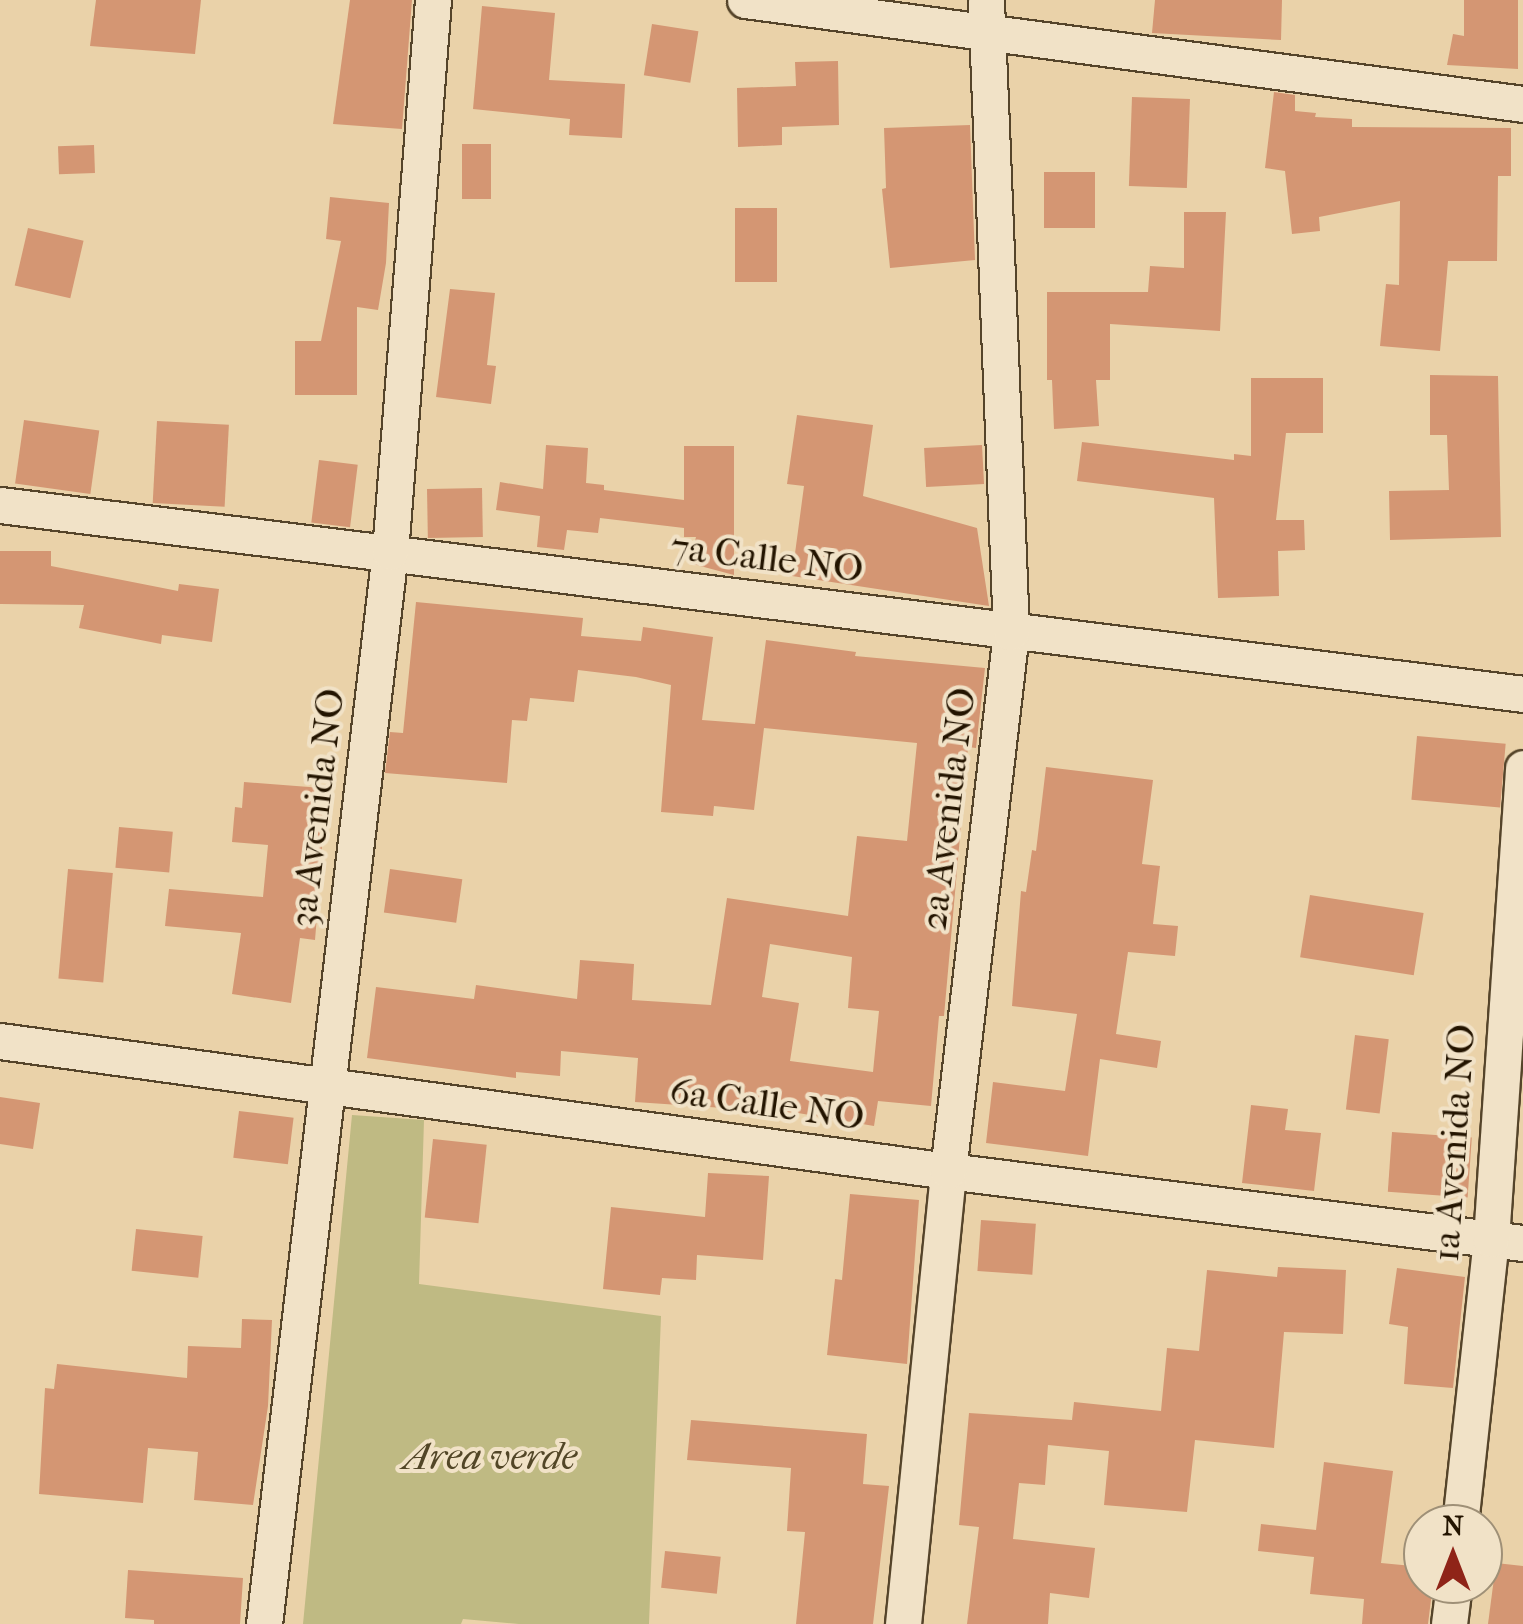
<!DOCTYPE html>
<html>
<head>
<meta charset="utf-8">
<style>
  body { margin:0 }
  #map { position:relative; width:1523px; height:1624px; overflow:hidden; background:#ead2a9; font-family:"IM FELL French Canon",serif }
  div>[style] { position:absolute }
  .green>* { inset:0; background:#bfba83 }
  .building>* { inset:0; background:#d49673; transform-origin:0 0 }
  .roads { filter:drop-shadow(2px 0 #55442a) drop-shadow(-2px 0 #55442a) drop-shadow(0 2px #55442a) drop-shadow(0 -2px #55442a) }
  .minor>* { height:35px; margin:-17.5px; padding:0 17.5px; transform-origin:17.5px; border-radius:17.5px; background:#f1e2c7 }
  span { translate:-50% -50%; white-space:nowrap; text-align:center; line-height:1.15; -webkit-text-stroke:8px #f1e2c7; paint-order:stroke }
  .street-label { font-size:38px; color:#231400 }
  .park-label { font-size:38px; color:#524627; font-style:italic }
  .north { position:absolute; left:1403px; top:1504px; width:100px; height:100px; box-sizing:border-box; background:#f1e2c7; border:2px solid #9f9077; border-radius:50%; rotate:0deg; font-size:28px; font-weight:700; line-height:40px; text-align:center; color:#231400 }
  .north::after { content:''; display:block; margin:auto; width:35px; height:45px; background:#8f2418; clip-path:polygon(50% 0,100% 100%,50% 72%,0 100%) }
</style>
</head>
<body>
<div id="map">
  <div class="green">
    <div style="clip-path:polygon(352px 1115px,424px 1120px,419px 1284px,661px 1316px,649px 1624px,519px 1624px,463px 1619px,461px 1624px,303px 1624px)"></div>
  </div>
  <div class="building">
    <div style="clip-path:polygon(96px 0,201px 0,195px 54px,90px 46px)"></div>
    <div style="clip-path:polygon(350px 0,412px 0,402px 129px,333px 124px)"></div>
    <div style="clip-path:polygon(1155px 0,1282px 0,1281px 40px,1152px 33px)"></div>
    <div style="clip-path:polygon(1464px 0,1518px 0,1518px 69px,1447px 65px,1453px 34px,1464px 36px)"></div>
    <div style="clip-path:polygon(482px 6px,555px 13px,549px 80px,625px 84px,622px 138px,569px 135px,570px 119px,473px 109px)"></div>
    <div style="left:652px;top:24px;width:47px;height:52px;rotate:9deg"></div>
    <div style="clip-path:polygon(838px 61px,839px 125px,782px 127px,782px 145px,738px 147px,737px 88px,796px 86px,795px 62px)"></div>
    <div style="clip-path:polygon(1274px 92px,1295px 95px,1295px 111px,1316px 113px,1315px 117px,1352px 119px,1352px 127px,1511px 128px,1511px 176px,1498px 176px,1497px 261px,1448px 261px,1440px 351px,1380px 346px,1386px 284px,1399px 285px,1400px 201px,1319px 217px,1320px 231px,1292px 234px,1285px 171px,1265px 168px)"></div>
    <div style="left:1132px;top:97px;width:58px;height:89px;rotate:2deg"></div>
    <div style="clip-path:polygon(970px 125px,975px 260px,890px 268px,882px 189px,886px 188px,884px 128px)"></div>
    <div style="left:462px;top:144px;width:29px;height:55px"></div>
    <div style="left:94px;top:145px;width:28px;height:36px;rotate:88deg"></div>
    <div style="left:1044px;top:172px;width:51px;height:56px"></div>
    <div style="clip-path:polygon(330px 197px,389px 203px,386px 263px,378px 310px,357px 307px,357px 395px,295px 395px,295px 341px,321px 341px,341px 241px,326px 239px)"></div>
    <div style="left:735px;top:208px;width:42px;height:74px"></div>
    <div style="clip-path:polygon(1184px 212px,1226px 212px,1220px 331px,1110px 324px,1110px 380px,1096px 380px,1099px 426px,1054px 429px,1052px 380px,1047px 380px,1047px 292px,1148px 292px,1150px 266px,1184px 268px)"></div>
    <div style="left:28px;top:228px;width:57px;height:59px;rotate:13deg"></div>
    <div style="clip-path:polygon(450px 289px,495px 293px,487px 365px,496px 366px,491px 404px,436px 397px)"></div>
    <div style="clip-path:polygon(1430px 375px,1498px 376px,1501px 537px,1390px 540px,1389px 491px,1449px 490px,1447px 435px,1430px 435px)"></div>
    <div style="clip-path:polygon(1251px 378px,1323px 378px,1323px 433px,1286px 433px,1276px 520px,1304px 520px,1305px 550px,1278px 551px,1279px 596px,1218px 598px,1214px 498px,1077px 481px,1082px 442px,1234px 460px,1234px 454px,1251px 456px)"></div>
    <div style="clip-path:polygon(797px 415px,873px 425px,863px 496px,977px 528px,989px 606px,792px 576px,804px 486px,787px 484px)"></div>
    <div style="left:24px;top:420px;width:76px;height:64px;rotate:8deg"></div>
    <div style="left:157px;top:421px;width:72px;height:82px;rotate:3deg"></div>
    <div style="clip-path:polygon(546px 445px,588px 448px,586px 483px,604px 485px,604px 490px,684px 500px,684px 446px,734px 446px,734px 575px,689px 563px,696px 537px,684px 537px,684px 528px,600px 518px,598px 533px,567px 530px,564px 550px,537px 547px,540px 516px,496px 510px,500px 482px,543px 489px)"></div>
    <div style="left:982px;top:445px;width:39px;height:58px;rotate:87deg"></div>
    <div style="left:319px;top:460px;width:39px;height:63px;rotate:7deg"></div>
    <div style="left:482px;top:488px;width:49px;height:55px;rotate:89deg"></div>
    <div style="clip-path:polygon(0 551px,51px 551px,51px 566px,178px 591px,179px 584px,219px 589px,212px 642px,162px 635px,161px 644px,79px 628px,84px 605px,0 604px)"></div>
    <div style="clip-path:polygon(evenodd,416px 602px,583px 618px,581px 636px,641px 641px,643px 627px,713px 637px,702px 720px,755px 724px,766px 640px,856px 652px,855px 656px,985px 668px,976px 748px,968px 747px,944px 1016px,939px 1016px,931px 1106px,878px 1101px,874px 1126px,798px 1113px,635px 1102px,638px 1058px,561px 1051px,560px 1076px,516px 1072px,516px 1078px,367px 1058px,376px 987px,474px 999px,476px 985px,577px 999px,580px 960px,634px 964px,632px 1000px,711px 1005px,727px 898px,848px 916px,857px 836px,907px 841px,917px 743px,764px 728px,754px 810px,714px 806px,713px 816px,661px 812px,671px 685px,636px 677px,578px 670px,574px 702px,530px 698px,527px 721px,512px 720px,507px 783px,385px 773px,390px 732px,403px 733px,416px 602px,770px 944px,852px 957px,848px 1008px,879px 1011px,873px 1072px,790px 1061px,799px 1003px,762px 997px,770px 944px)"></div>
    <div style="left:1417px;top:736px;width:89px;height:64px;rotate:5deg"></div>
    <div style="clip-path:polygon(1046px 767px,1153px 780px,1142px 864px,1160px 866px,1153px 924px,1178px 926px,1175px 956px,1128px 952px,1116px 1034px,1161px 1041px,1157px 1068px,1100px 1059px,1088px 1156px,986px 1143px,993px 1082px,1065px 1091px,1077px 1014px,1012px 1006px,1021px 891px,1026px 892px,1032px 850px,1036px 851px)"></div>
    <div style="clip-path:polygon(244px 782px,322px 788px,322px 856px,315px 940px,300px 938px,291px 1003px,232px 994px,241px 933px,165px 926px,169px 889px,263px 897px,268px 845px,232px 842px,235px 807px,242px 808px)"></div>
    <div style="left:119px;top:827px;width:54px;height:41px;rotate:5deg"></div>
    <div style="left:68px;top:869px;width:45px;height:110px;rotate:5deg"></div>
    <div style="left:390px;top:869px;width:73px;height:44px;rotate:8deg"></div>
    <div style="left:1310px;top:895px;width:115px;height:63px;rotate:9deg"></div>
    <div style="left:1355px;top:1035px;width:34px;height:75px;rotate:7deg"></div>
    <div style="clip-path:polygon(0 1097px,40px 1103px,33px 1149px,0 1144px)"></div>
    <div style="clip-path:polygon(1251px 1105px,1288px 1109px,1285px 1130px,1321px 1133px,1314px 1191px,1242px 1183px)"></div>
    <div style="left:239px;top:1111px;width:55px;height:47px;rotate:7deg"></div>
    <div style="left:1392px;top:1132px;width:80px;height:60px;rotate:4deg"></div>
    <div style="left:433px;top:1139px;width:54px;height:79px;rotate:6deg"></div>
    <div style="clip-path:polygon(708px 1173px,769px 1176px,763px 1260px,697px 1255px,696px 1280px,662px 1278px,660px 1295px,603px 1289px,611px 1207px,705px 1217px)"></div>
    <div style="clip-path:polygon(850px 1194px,919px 1200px,907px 1364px,827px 1355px,835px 1279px,842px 1280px)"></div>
    <div style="left:981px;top:1220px;width:55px;height:51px;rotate:4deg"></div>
    <div style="left:136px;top:1229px;width:67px;height:42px;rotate:6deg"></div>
    <div style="clip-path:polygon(1278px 1267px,1346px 1270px,1343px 1334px,1284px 1332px,1274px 1448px,1195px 1440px,1187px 1512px,1104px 1505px,1109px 1451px,1048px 1445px,1045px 1485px,1019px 1483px,1013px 1539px,1095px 1548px,1089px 1598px,1050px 1593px,1048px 1624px,967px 1624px,979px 1527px,959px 1525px,969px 1413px,1072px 1420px,1074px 1402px,1161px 1411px,1167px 1348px,1199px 1351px,1207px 1270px,1277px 1277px)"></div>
    <div style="clip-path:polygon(1397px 1268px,1465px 1277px,1453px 1388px,1404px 1384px,1408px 1327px,1389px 1324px)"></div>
    <div style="clip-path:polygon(242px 1319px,272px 1320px,268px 1406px,253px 1505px,194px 1500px,198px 1452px,148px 1448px,143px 1503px,39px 1494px,45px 1388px,54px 1389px,57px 1364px,187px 1378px,188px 1346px,241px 1348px)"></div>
    <div style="clip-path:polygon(691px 1420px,867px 1434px,863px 1484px,889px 1486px,873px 1624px,796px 1624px,805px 1532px,787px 1531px,791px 1468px,687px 1460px)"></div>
    <div style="clip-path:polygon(1324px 1462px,1393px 1471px,1381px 1563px,1423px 1567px,1423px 1584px,1433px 1584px,1428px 1624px,1362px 1624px,1364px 1599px,1310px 1594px,1314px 1557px,1258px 1551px,1261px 1524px,1316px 1530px)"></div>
    <div style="left:665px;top:1551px;width:56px;height:37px;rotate:6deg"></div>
    <div style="clip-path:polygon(1496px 1563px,1523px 1566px,1523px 1624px,1488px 1624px)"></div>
    <div style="clip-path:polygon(128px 1570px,243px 1578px,240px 1624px,154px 1624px,154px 1620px,125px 1618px)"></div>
  </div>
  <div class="roads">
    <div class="minor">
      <div style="left:745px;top:0;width:785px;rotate:7.61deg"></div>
      <div style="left:0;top:505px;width:1535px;rotate:7.07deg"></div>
      <div style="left:0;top:1041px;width:957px;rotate:7.81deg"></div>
      <div style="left:948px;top:1171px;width:579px;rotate:7.14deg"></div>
      <div style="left:1460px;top:1524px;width:287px;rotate:-83.8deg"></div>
      <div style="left:1491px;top:1239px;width:472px;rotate:-86.1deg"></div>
      <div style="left:264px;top:1624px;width:1079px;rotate:-83.3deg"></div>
      <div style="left:390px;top:552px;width:554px;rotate:-85.55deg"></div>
      <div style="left:903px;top:1624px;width:455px;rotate:-84.3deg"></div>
      <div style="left:948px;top:1171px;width:543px;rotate:-83.33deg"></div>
      <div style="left:1011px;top:632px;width:632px;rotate:-92.27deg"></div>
      <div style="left:1449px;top:1624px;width:40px;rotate:-82.9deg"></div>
    </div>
  </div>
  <div class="street-label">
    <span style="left:767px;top:558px;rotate:7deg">7a Calle NO</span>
    <span style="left:317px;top:808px;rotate:-83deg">3a Avenida NO</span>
    <span style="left:948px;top:809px;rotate:-83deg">2a Avenida NO</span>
    <span style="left:767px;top:1104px;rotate:8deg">6a Calle NO</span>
    <span style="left:1454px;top:1143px;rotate:-86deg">1a Avenida NO</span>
  </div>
  <div class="park-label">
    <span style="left:490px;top:1457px">Area verde</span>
  </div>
  <div class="north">N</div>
</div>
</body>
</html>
